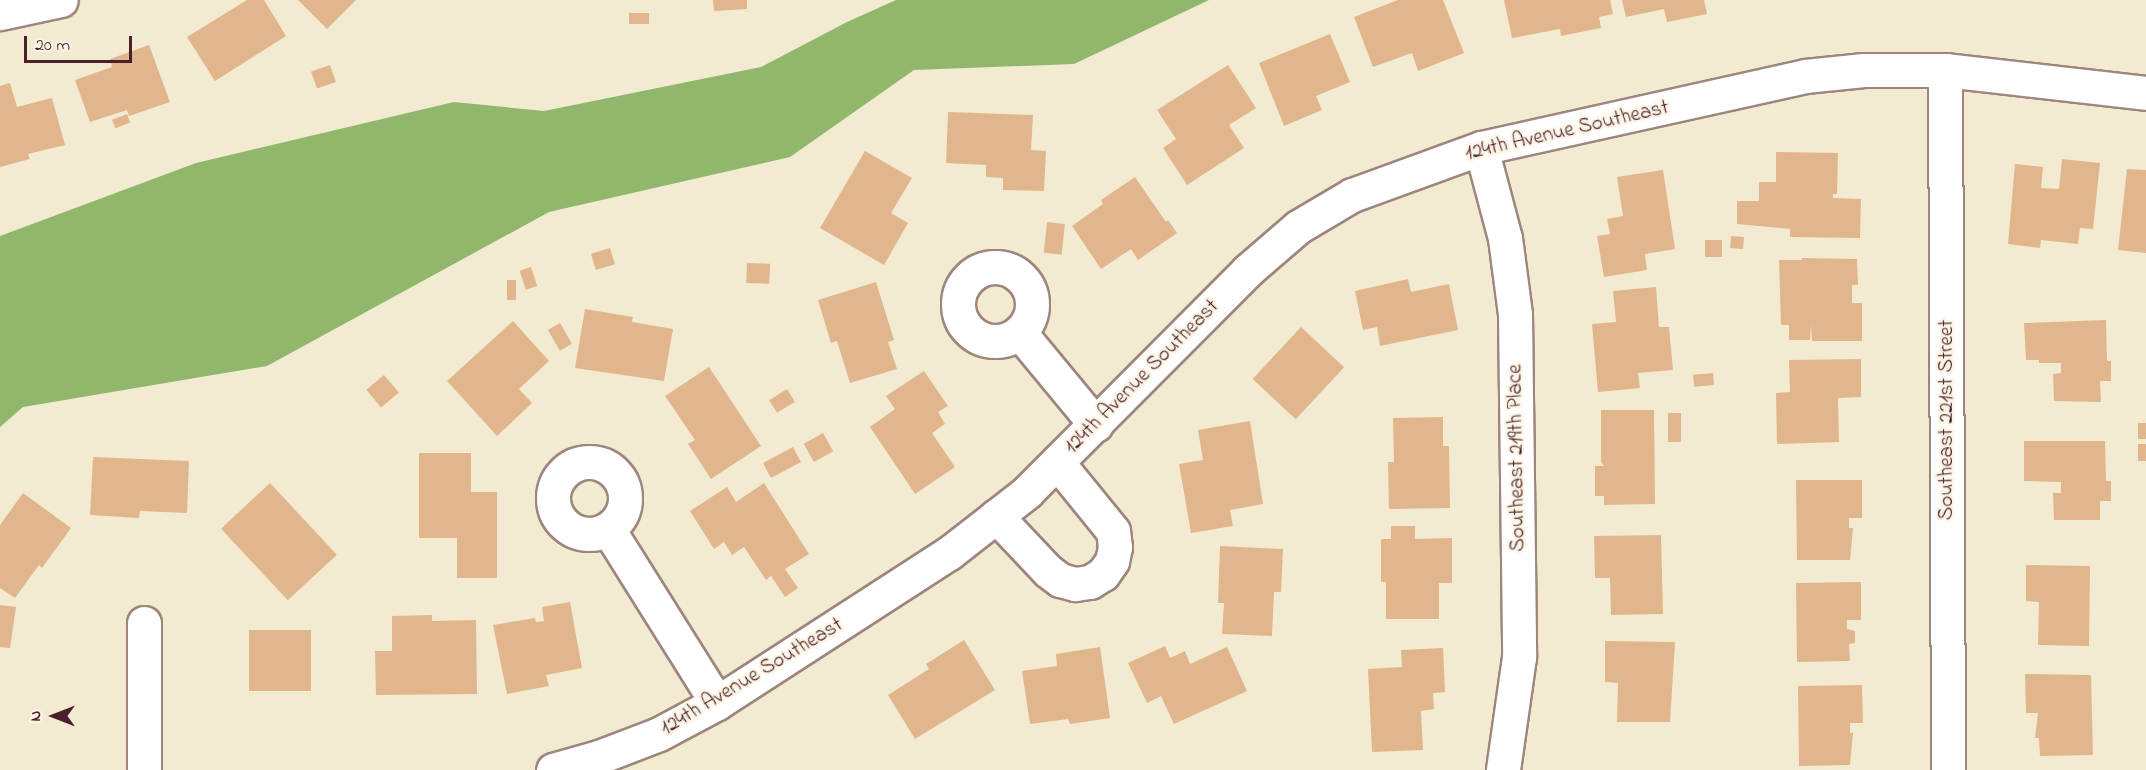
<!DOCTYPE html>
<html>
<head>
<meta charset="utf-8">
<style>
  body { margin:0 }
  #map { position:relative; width:2146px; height:770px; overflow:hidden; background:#f2ebd1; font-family:"Indie Flower",sans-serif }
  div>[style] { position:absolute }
  .forest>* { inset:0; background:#91b76c }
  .building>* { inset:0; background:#e1b68d; transform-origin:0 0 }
  .roads { filter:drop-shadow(2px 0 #9e857e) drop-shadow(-2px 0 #9e857e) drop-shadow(0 2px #9e857e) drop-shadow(0 -2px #9e857e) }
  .minor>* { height:33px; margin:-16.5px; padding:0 16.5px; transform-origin:16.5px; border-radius:16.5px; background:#fff }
  .minor>.ring { margin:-16.5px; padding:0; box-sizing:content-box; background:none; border:33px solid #fff; border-radius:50% }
  span { translate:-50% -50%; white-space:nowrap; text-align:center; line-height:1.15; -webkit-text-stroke:5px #fcf5e5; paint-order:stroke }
  .street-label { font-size:21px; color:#4a1f2b }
  .north { position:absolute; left:24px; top:686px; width:60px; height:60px; -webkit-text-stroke:4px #fcf5e5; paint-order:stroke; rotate:270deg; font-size:16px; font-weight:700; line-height:24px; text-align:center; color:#4a1f2b }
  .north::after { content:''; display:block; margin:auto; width:21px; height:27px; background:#4a1f2b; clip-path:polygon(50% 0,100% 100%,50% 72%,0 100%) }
  .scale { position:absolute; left:24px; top:36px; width:108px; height:27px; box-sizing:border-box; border:3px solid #4a1f2b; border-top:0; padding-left:8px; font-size:18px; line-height:21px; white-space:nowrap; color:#4a1f2b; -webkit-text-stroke:4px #fcf5e5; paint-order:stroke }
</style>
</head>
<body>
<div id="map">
  <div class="forest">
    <div style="clip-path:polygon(896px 0,1209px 0,1074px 64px,914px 70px,790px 157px,549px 212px,267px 366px,23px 407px,0 427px,0 236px,196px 163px,454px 102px,544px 111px,761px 67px,847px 22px)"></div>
  </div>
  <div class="building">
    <div style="clip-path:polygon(247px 0,264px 0,286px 36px,215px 81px,187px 37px)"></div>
    <div style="clip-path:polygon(298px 0,356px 0,327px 29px)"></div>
    <div style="clip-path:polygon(713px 0,747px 0,747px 9px,714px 11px)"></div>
    <div style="clip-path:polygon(1398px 0,1443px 0,1464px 53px,1418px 71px,1412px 53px,1373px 67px,1354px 17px)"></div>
    <div style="clip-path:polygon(1504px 0,1610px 0,1613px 14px,1599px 17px,1601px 28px,1561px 36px,1560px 29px,1512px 38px)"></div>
    <div style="clip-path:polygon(1622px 0,1704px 0,1707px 14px,1667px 22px,1664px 9px,1626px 17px)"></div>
    <div style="left:629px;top:13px;width:20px;height:11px"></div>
    <div style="clip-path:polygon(1330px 34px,1350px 82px,1316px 96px,1322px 110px,1284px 126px,1259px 63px)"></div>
    <div style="clip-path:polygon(149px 45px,170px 102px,129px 116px,127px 110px,90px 122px,75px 80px,112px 67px,110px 59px)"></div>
    <div style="left:330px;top:65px;width:18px;height:20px;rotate:71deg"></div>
    <div style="clip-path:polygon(1228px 65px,1256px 108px,1229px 125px,1244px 148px,1187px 185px,1163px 148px,1176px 139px,1157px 110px)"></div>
    <div style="clip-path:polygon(10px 83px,17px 107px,52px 98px,65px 145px,28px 154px,30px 159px,0 167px,0 86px)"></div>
    <div style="clip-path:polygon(948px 112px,1033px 115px,1031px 150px,1046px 151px,1044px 191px,1003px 190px,1003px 178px,986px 177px,986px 165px,946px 163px)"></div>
    <div style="left:127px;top:114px;width:9px;height:16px;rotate:69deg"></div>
    <div style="clip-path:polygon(865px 151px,912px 178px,891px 213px,908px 223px,884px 265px,820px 228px)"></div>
    <div style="clip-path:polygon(1776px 152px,1838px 153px,1837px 194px,1833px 194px,1833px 198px,1861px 199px,1860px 238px,1790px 237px,1790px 229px,1737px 224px,1737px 201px,1759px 201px,1759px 182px,1776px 182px)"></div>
    <div style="clip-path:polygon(2062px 159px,2100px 163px,2093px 229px,2080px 228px,2078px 244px,2041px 240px,2040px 248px,2008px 244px,2015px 164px,2043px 167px,2041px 188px,2059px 189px)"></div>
    <div style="clip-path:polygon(2127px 169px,2146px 170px,2146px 253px,2118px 250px)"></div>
    <div style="clip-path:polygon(1663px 170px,1675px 249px,1645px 254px,1647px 270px,1604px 277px,1597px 236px,1610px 234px,1607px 219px,1623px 216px,1617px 177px)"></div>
    <div style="clip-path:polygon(1135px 177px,1166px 222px,1168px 220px,1177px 233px,1138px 260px,1131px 249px,1101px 269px,1072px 226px,1103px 204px,1101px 200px)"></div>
    <div style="left:1047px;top:222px;width:18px;height:31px;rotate:6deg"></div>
    <div style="left:1731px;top:236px;width:13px;height:12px;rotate:4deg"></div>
    <div style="left:1722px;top:240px;width:17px;height:17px;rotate:90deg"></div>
    <div style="left:610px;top:248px;width:17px;height:20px;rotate:73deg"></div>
    <div style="clip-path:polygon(1802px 258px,1857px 259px,1858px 285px,1852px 285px,1852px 303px,1862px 303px,1862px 341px,1812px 341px,1811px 325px,1810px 340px,1789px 340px,1789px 325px,1781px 325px,1779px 260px,1802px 260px)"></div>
    <div style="left:747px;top:263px;width:23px;height:20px;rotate:2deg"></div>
    <div style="left:531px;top:267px;width:20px;height:12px;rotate:72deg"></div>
    <div style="clip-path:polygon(1408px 279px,1411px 292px,1449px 284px,1458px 330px,1380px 346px,1377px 327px,1363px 330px,1355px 291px)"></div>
    <div style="left:507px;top:280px;width:9px;height:20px"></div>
    <div style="clip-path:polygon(876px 282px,894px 340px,888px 342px,897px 369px,850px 383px,837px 341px,831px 343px,818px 300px)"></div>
    <div style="clip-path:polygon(1656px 287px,1659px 327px,1669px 327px,1673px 370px,1638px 373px,1640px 388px,1598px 392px,1592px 324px,1616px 322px,1613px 291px)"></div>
    <div style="clip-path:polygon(585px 309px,633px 317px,632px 322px,673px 329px,664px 381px,575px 368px)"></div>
    <div style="clip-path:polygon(2106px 320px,2107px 361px,2111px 361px,2111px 381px,2100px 381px,2101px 402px,2054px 401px,2053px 374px,2061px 373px,2061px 363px,2039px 363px,2039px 360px,2026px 360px,2024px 323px)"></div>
    <div style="clip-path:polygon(513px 321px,549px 361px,519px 389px,532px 403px,497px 436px,447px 381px)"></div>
    <div style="left:560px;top:323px;width:24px;height:14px;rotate:60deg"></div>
    <div style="left:1301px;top:327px;width:59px;height:71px;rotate:43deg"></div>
    <div style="clip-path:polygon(1861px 359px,1861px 397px,1838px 398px,1839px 442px,1777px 444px,1776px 393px,1790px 392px,1789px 360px)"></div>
    <div style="clip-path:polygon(709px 367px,761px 446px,711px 479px,688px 444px,695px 440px,665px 396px)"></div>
    <div style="clip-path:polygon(924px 371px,948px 406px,938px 412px,945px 424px,932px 433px,955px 467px,915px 494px,870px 427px,895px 409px,886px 396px)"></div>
    <div style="left:1713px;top:373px;width:12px;height:20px;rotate:85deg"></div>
    <div style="left:384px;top:375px;width:23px;height:23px;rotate:50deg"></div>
    <div style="left:787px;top:389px;width:15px;height:21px;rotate:58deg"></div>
    <div style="clip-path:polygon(1601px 410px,1654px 410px,1655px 504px,1604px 505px,1604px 496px,1595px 496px,1595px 466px,1604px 466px,1601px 462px)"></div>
    <div style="left:1668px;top:413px;width:13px;height:29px"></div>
    <div style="clip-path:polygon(1443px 417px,1443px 446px,1449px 446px,1450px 508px,1389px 509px,1388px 462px,1394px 462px,1393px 418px)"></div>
    <div style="clip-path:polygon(1250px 421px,1263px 504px,1230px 510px,1233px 526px,1191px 533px,1179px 464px,1203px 460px,1198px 430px)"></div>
    <div style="left:2138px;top:423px;width:8px;height:16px"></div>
    <div style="left:823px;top:433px;width:21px;height:22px;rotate:61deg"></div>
    <div style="clip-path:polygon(2024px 441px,2105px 441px,2106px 481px,2111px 481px,2111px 501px,2100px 501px,2100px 520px,2054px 520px,2053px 493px,2061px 493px,2061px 482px,2024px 481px)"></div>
    <div style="left:2138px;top:444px;width:8px;height:17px"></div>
    <div style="left:793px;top:447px;width:17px;height:34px;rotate:62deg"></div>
    <div style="clip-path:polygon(419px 453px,471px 453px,471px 492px,497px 492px,497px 578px,457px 578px,457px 538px,419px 538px)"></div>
    <div style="clip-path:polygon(93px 457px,189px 461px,187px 513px,140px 511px,139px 518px,90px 515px)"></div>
    <div style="clip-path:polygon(1796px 480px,1862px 480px,1862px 518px,1849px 518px,1849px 528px,1853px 528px,1850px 560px,1797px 560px)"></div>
    <div style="left:270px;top:483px;width:98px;height:67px;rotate:47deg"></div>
    <div style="clip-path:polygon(764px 483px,809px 554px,785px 569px,798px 588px,785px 597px,771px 576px,766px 580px,744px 547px,732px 555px,724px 542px,714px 549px,690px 511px,727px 487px,736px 502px)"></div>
    <div style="clip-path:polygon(23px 493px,71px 528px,42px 568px,39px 565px,15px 598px,0 588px,0 525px)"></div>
    <div style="clip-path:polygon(1391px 526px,1415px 526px,1415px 539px,1452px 538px,1452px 583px,1439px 583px,1439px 619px,1386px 619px,1386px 582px,1381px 582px,1381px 539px,1391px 539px)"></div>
    <div style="clip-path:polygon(1661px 535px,1663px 614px,1611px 615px,1610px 578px,1595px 578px,1594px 536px)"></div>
    <div style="clip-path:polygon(1220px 546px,1283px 549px,1281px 592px,1274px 592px,1272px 636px,1222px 634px,1224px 603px,1218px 603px)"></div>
    <div style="clip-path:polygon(2026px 565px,2090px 566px,2089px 646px,2038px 645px,2039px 602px,2026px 601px)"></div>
    <div style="clip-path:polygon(1861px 582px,1861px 620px,1847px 620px,1847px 629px,1855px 631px,1855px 643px,1849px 644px,1850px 661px,1797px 662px,1796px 583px)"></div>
    <div style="clip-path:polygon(570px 602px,582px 668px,546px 675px,549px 686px,507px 694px,493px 625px,535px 618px,536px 622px,544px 621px,542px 607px)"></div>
    <div style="clip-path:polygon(0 605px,16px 607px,10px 648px,0 647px)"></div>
    <div style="clip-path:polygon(432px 615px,432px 621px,476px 620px,477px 694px,376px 695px,375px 651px,392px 651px,392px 616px)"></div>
    <div style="left:249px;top:630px;width:62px;height:61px"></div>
    <div style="clip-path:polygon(964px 640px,995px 690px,915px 739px,888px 695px,929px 669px,926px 664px)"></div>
    <div style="clip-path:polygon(1605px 641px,1675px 642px,1670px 722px,1617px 722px,1618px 683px,1605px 682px)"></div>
    <div style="clip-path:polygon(1165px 646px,1170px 658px,1185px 651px,1190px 664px,1227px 647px,1247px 691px,1174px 724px,1161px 696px,1147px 703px,1128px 663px)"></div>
    <div style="clip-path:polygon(1100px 647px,1110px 718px,1070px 724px,1068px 719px,1030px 724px,1022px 671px,1057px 666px,1056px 654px)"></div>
    <div style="clip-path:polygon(1443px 648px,1445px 692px,1433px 693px,1434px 709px,1421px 711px,1423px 750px,1372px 752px,1368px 669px,1402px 667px,1401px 650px)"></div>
    <div style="clip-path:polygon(2025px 674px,2091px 675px,2093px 755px,2040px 756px,2039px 738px,2035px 738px,2038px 713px,2026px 713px)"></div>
    <div style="clip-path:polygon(1862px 685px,1863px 723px,1850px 723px,1850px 733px,1853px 733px,1850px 765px,1799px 766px,1798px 686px)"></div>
  </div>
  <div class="roads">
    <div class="minor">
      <div style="left:0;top:13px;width:62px;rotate:-12deg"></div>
      <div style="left:1945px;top:70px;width:700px;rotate:89.75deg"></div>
      <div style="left:1481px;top:148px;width:93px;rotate:75.1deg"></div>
      <div style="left:1505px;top:238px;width:77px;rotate:82.5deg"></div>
      <div style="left:1515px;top:314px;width:343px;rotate:89.3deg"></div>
      <div style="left:1519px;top:657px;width:114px;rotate:98.1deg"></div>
      <div class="ring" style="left:958px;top:267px;width:41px;height:41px"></div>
      <div style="left:1020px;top:333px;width:119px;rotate:50.4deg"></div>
      <div class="ring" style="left:553px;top:462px;width:39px;height:39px"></div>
      <div style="left:996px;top:516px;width:76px;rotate:46.6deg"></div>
      <div style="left:1048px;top:571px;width:15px;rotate:37deg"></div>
      <div style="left:1060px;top:580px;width:16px;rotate:15deg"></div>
      <div style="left:1075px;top:584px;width:15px;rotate:-8deg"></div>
      <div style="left:1090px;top:582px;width:15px;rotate:-32deg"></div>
      <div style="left:1103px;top:574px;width:16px;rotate:-55deg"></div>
      <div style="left:1112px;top:561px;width:14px;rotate:-78deg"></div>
      <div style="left:1115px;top:547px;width:16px;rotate:-97deg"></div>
      <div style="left:1113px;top:531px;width:89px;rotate:-129.1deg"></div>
      <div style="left:608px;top:529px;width:205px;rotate:57.9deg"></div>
      <div style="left:144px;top:623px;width:147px;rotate:90deg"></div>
      <div style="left:553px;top:770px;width:48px;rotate:-15.8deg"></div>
      <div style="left:599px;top:757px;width:64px;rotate:-21deg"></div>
      <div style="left:659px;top:734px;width:66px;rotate:-28.1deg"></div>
      <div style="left:717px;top:703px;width:276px;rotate:-32.9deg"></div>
      <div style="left:949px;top:553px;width:99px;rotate:-38deg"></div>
      <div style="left:1027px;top:492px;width:312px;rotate:-45.1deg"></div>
      <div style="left:1247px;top:271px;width:67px;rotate:-40.8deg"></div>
      <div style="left:1298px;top:227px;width:63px;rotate:-30.7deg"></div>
      <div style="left:1352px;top:195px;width:137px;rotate:-20deg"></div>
      <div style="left:1481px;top:148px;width:332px;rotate:-12.5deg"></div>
      <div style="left:1805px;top:76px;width:59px;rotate:-5.8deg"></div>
      <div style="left:1864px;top:70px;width:81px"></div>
      <div style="left:1945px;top:70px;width:202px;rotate:6.5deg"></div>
    </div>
  </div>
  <div class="street-label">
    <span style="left:1567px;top:131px;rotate:-13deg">124th Avenue Southeast</span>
    <span style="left:1142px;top:377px;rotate:-45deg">124th Avenue Southeast</span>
    <span style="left:1947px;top:420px;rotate:-90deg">Southeast 221st Street</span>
    <span style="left:1517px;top:458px;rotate:-91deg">Southeast 219th Place</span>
    <span style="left:752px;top:677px;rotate:-31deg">124th Avenue Southeast</span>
  </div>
  <div class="north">N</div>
  <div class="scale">20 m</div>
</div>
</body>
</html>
